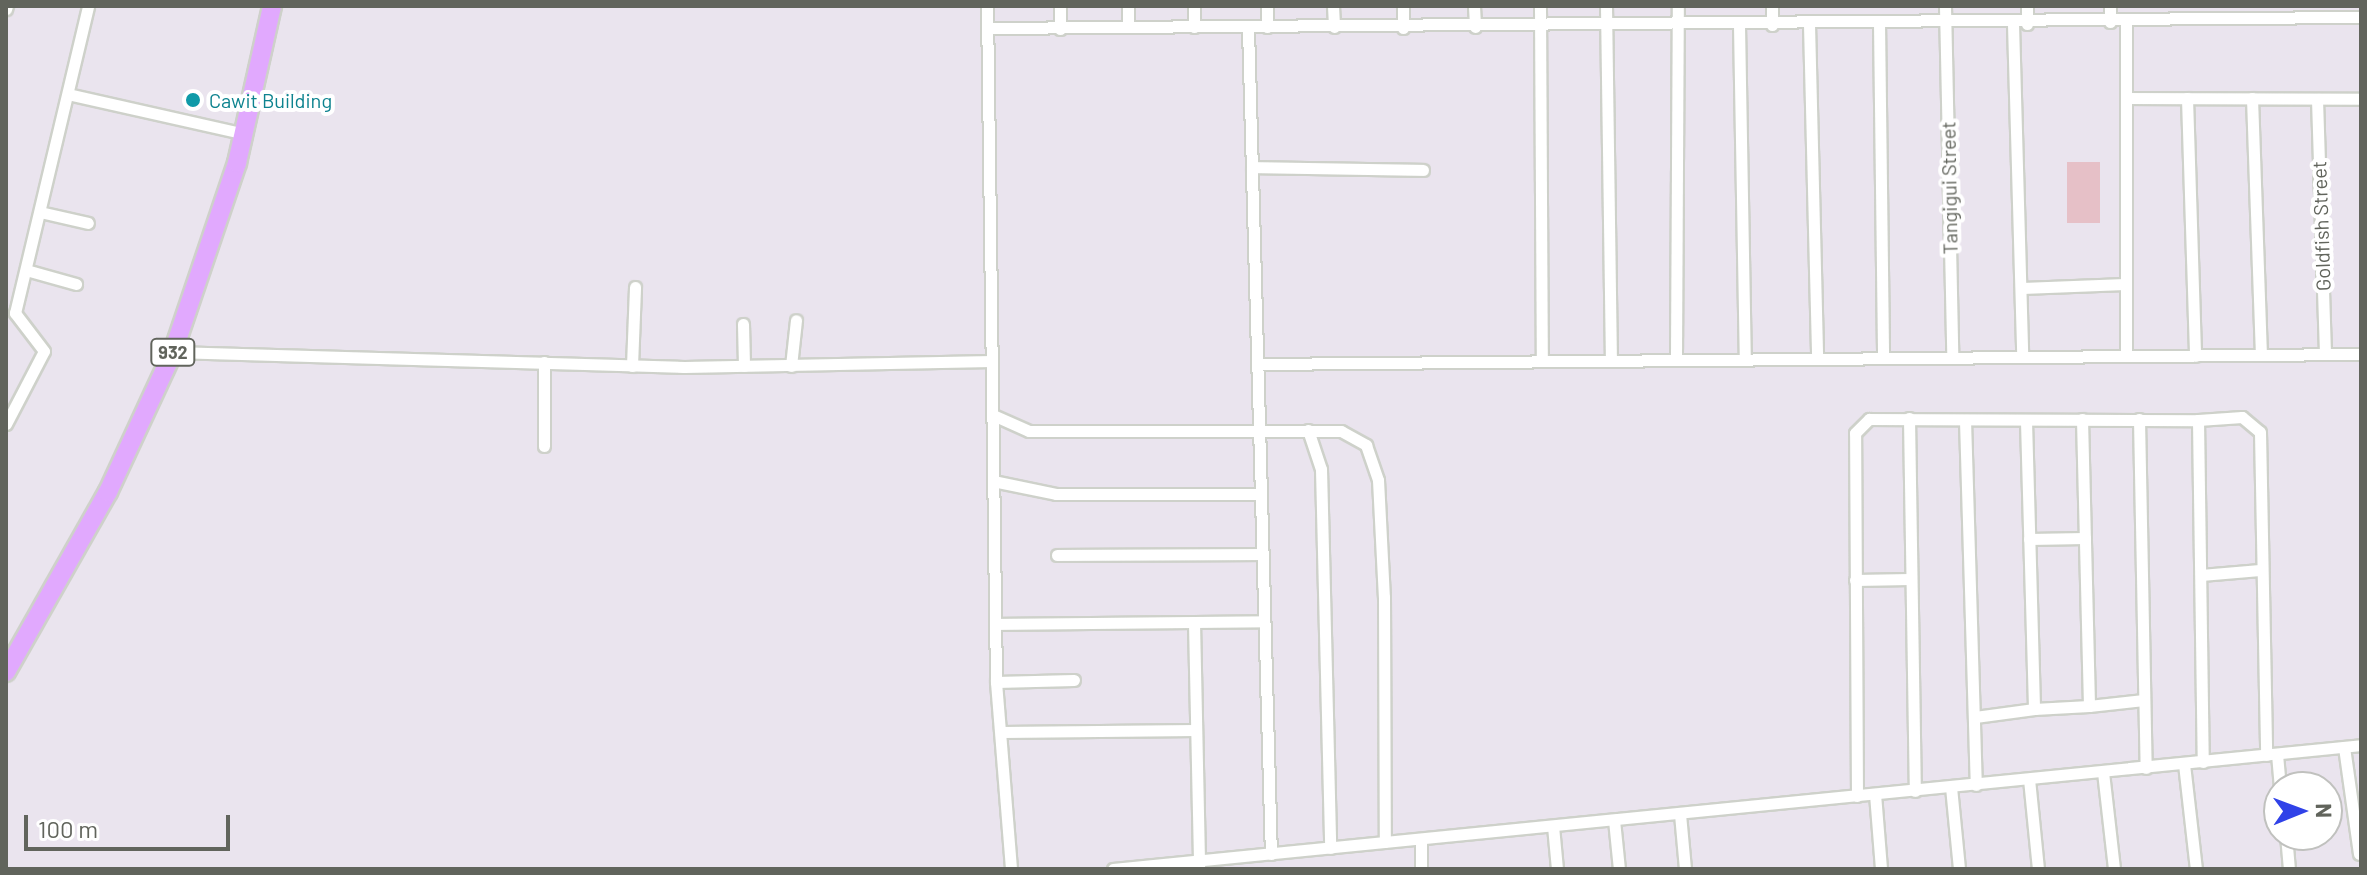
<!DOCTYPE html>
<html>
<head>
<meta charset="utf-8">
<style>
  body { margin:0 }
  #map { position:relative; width:2367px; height:875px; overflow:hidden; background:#eae4ee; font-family:Barlow,sans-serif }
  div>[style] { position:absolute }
  .green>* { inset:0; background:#e6c0c7; transform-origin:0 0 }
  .roads { filter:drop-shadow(2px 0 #ced1ca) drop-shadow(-2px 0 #ced1ca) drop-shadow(0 2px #ced1ca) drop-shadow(0 -2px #ced1ca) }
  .street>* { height:11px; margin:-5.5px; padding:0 5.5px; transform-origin:5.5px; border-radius:5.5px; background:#fff }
  .primary>* { height:18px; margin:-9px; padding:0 9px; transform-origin:9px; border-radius:9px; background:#e1a9fe }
  .dots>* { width:22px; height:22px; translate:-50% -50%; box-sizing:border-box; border:4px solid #fff; border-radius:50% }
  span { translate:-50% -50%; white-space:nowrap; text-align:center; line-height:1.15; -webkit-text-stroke:8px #fff; paint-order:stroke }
  .shield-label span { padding:2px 6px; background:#fff; border:2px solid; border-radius:6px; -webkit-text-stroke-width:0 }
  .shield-label { font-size:18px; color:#61645c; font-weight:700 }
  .culture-label { font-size:20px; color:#0d838f }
  .left { translate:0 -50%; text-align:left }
  .street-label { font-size:20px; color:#61645c }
  .frame { position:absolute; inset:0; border:8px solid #61645c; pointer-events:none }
  .north { position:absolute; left:2263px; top:771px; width:80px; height:80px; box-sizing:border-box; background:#fff; border:2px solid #c0c1be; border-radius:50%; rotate:89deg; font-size:22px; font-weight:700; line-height:32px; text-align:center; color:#61645c }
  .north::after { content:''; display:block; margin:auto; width:28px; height:36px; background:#3042e8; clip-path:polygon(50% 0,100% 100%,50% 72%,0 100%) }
  .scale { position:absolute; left:24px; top:815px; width:206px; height:36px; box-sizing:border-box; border:4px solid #61645c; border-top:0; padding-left:10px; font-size:24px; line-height:28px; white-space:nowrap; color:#61645c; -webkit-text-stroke:6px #fff; paint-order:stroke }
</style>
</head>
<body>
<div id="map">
  <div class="green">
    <div style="left:2067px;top:162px;width:33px;height:61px"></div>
  </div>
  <div class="roads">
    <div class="street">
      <div style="left:987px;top:6px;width:676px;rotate:89.24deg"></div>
      <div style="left:996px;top:682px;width:188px;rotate:85.4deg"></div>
      <div style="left:1060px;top:6px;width:23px;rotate:90deg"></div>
      <div style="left:1194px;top:6px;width:21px;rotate:90deg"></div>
      <div style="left:1267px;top:6px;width:21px;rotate:90deg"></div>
      <div style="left:1333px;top:6px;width:21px;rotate:87deg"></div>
      <div style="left:1403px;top:6px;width:22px;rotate:90deg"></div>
      <div style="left:1474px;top:6px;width:21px;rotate:87deg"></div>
      <div style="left:1540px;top:6px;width:355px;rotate:89.7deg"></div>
      <div style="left:1606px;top:6px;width:352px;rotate:89.2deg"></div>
      <div style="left:1945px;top:6px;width:348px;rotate:88.8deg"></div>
      <div style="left:2027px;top:6px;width:18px;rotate:90deg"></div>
      <div style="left:6px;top:9px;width:3px;rotate:-72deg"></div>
      <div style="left:1879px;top:22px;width:334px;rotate:89.3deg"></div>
      <div style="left:2110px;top:22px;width:16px;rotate:-90deg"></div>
      <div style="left:2126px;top:22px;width:334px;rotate:90deg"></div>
      <div style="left:1809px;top:24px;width:333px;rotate:88.6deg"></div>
      <div style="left:2013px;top:24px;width:330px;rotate:88.4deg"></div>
      <div style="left:1739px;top:25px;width:331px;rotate:89deg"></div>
      <div style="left:1772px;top:25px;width:19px;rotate:-90deg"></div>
      <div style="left:1128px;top:27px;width:21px;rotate:-90deg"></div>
      <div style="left:987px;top:28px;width:1374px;rotate:-0.46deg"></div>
      <div style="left:1248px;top:28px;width:826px;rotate:88.41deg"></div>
      <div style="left:68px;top:94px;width:181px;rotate:12.7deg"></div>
      <div style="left:2126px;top:98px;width:235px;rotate:0.2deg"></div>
      <div style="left:2187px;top:98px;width:258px;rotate:88.2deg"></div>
      <div style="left:2252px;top:98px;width:256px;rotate:88deg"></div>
      <div style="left:2317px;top:99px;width:254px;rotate:88.2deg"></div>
      <div style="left:1252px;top:167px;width:171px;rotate:1deg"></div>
      <div style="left:40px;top:212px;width:49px;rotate:12.9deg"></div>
      <div style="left:26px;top:270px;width:52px;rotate:15.6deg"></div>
      <div style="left:2021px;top:288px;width:105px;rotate:-2.2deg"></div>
      <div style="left:743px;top:324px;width:42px;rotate:88.6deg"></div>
      <div style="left:173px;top:352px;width:511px;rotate:1.68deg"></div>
      <div style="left:684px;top:367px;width:308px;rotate:-1.1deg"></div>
      <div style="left:1676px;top:357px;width:351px;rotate:-89.7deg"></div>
      <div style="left:544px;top:362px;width:84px;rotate:90deg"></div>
      <div style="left:1257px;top:364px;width:1104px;rotate:-0.52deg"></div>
      <div style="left:632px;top:366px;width:79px;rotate:-87.8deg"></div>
      <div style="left:791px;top:366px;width:46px;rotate:-83.8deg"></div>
      <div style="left:993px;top:415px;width:39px;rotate:24deg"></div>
      <div style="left:1029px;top:431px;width:312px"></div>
      <div style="left:1341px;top:431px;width:29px;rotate:29deg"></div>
      <div style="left:1366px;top:445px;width:37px;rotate:71deg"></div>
      <div style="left:1378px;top:480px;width:117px;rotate:87.1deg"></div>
      <div style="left:1384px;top:597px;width:245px;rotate:89.8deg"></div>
      <div style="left:1909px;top:418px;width:373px;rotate:89.1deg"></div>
      <div style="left:2082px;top:419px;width:287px;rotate:88.6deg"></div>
      <div style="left:2089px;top:706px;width:55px;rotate:-6.2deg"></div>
      <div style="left:2139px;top:419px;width:349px;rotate:88.9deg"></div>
      <div style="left:1965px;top:420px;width:365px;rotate:88.3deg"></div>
      <div style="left:2198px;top:420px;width:44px;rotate:-3.9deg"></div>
      <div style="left:2242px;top:417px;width:23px;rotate:40deg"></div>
      <div style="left:2260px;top:432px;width:323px;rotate:88.9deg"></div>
      <div style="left:2026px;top:421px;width:288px;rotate:88.4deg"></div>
      <div style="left:2034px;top:709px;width:55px;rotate:-3.1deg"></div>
      <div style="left:6px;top:424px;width:82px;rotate:-62.5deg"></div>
      <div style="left:44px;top:351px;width:48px;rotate:-127.3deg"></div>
      <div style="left:15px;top:313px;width:316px;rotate:-76.6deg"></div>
      <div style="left:1308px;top:430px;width:41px;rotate:71.6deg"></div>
      <div style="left:1321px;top:469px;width:379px;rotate:88.6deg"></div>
      <div style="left:993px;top:481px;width:64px;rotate:11.7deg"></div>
      <div style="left:1056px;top:494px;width:205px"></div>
      <div style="left:2029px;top:539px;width:56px;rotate:-1deg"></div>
      <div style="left:1057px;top:555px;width:205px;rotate:-0.3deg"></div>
      <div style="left:2201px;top:575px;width:59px;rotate:-4.8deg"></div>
      <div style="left:1855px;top:580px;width:55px;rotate:-1deg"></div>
      <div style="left:1194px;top:622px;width:247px;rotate:88.8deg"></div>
      <div style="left:995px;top:624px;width:269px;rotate:-0.6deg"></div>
      <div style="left:996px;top:682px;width:78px;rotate:-1.5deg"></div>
      <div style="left:1975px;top:717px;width:60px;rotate:-7.7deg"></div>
      <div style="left:1002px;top:732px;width:194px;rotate:-0.6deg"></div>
      <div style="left:2344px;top:747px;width:108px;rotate:82deg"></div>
      <div style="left:2277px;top:754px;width:33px;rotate:85deg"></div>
      <div style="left:2184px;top:764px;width:106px;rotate:83.5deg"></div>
      <div style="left:2103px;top:772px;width:98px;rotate:83.5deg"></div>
      <div style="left:2029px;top:779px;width:90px;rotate:84.3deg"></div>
      <div style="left:1951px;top:787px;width:82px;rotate:84.4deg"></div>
      <div style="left:1875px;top:794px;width:75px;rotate:85.4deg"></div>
      <div style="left:1857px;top:796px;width:363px;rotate:-90.3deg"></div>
      <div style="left:1855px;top:433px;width:20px;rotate:-45deg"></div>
      <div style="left:1869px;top:419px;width:329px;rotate:0.2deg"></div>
      <div style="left:2198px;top:420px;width:342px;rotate:89.2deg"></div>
      <div style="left:1680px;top:814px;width:55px;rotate:84.8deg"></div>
      <div style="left:1614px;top:820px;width:49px;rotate:84.2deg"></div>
      <div style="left:1553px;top:826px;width:43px;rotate:84.7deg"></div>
      <div style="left:2286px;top:835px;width:34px;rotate:85deg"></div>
      <div style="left:1421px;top:839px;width:30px;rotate:90deg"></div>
      <div style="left:1113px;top:869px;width:1254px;rotate:-5.67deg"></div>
    </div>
    <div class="primary">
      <div style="left:6px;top:672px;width:207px;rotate:-60.5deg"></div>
      <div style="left:108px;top:492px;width:154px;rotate:-65.1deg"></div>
      <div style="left:173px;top:352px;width:200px;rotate:-71.3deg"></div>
      <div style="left:237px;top:163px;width:161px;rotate:-77.4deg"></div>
    </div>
  </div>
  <div class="dots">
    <div style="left:193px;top:100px;background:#0f9aa8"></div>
  </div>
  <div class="shield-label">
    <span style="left:173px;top:352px">932</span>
  </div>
  <div class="culture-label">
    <span class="left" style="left:209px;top:100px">Cawit Building</span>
  </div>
  <div class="street-label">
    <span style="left:1949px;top:188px;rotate:-91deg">Tangigui Street</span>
    <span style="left:2321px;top:226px;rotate:-92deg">Goldfish Street</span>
  </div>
  <div class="frame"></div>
  <div class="north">N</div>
  <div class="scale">100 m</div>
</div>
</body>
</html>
